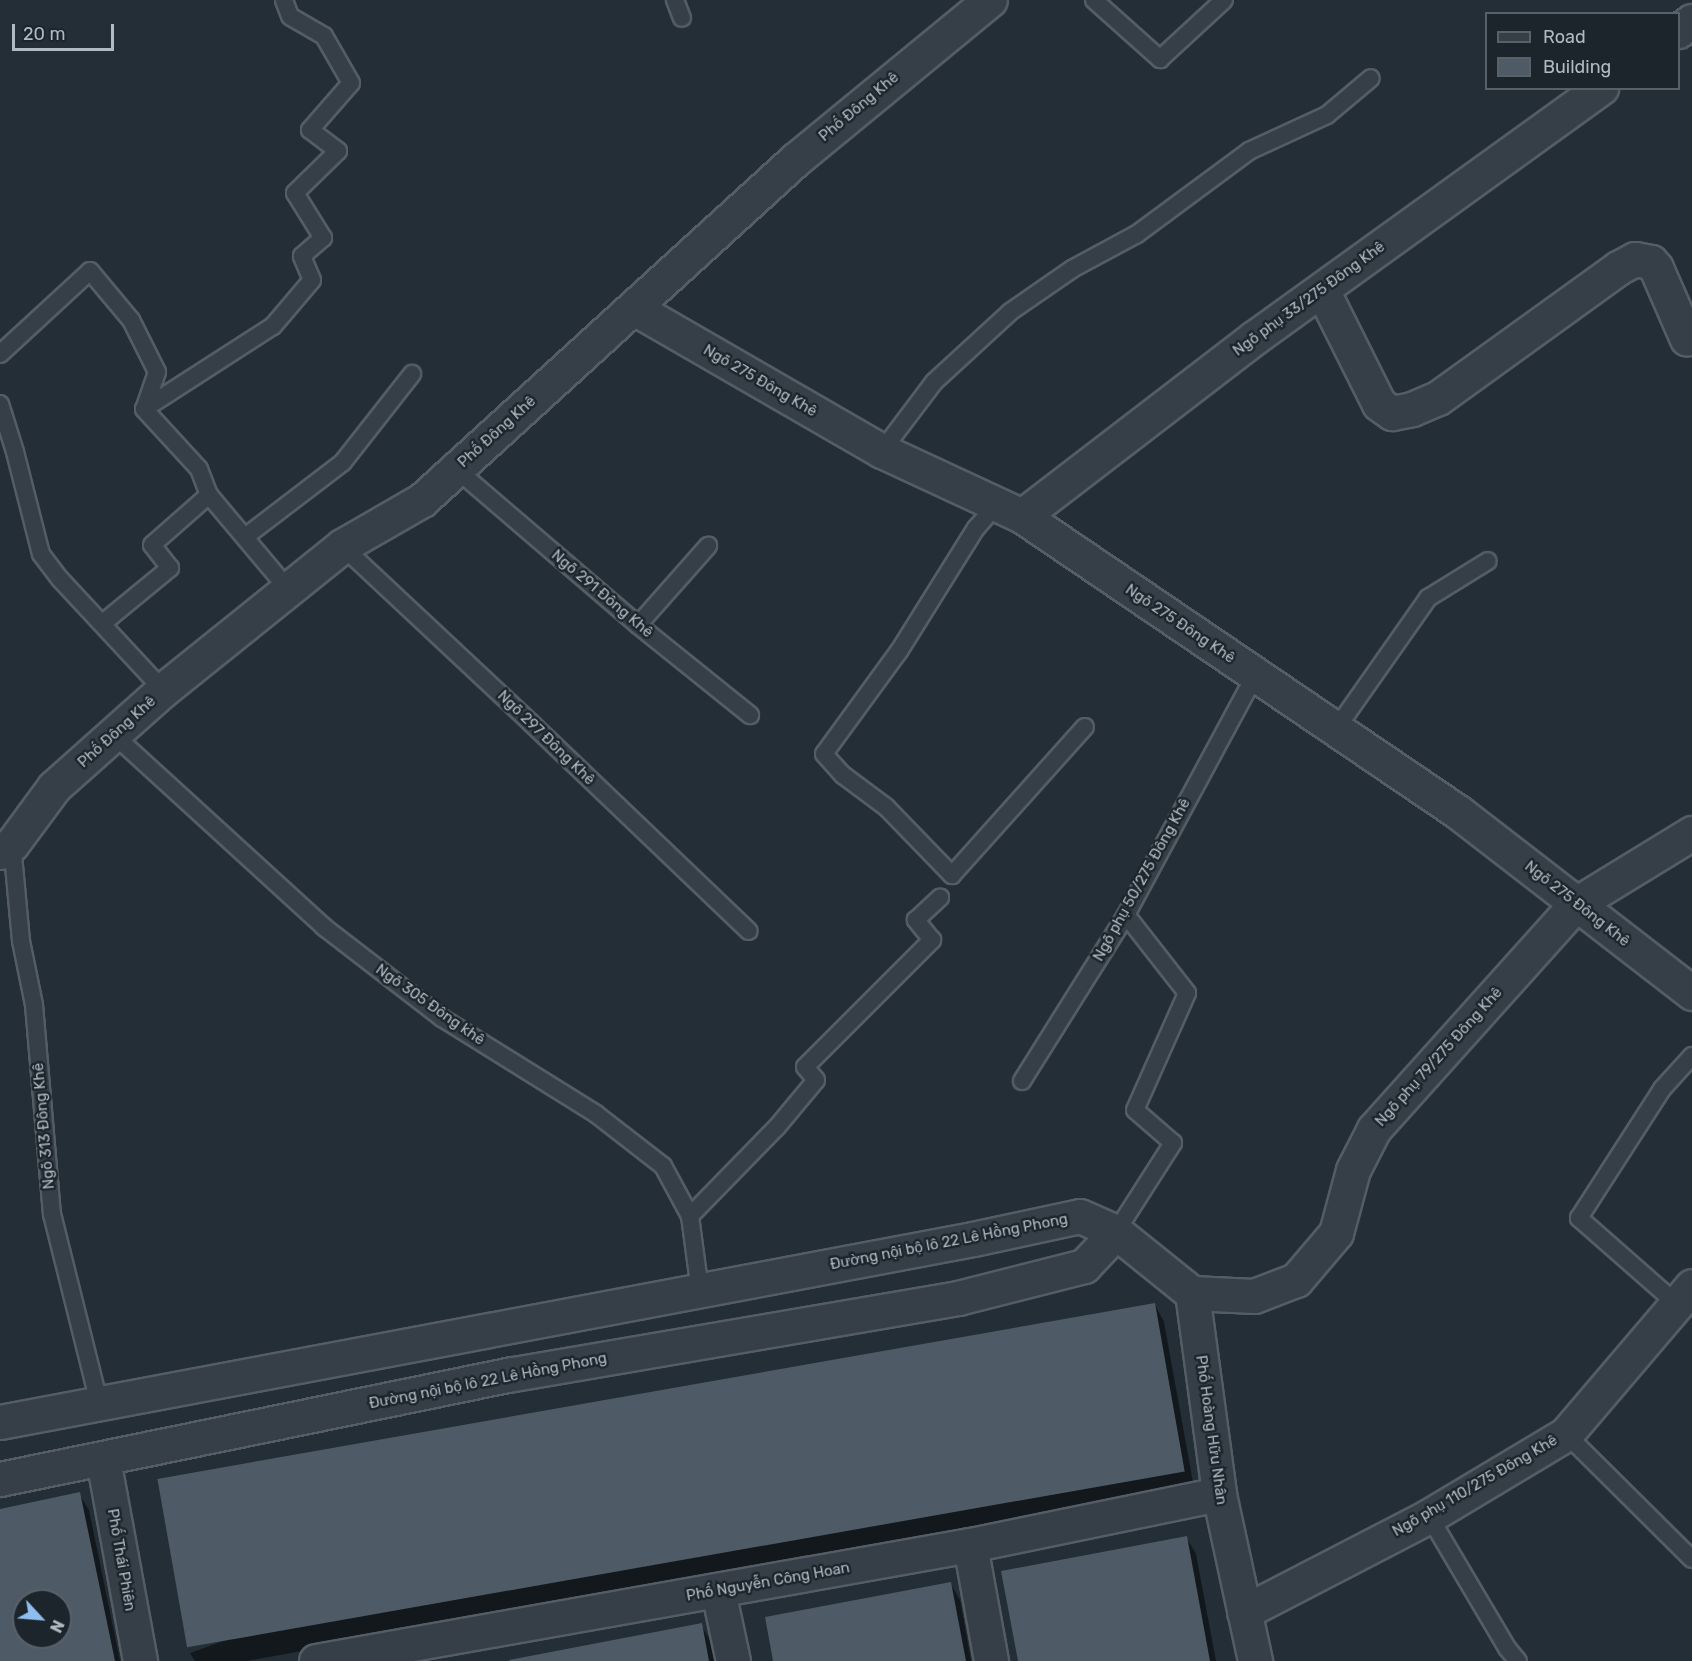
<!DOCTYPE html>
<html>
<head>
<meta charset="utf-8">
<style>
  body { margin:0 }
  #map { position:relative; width:1692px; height:1661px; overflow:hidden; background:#232e36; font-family:Rubik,sans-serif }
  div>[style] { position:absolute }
  .shadow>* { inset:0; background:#0007 }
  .building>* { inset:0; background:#4e5a65; transform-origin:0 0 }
  .roads { filter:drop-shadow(2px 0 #545d65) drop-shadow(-2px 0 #545d65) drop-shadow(0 2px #545d65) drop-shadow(0 -2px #545d65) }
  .service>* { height:16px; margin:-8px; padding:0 8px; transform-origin:8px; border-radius:8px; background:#363f47 }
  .minor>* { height:33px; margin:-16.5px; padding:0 16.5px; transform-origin:16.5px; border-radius:16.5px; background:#363f47 }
  .tertiary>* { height:33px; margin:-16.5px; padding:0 16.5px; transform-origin:16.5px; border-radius:16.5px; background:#363f47 }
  span { translate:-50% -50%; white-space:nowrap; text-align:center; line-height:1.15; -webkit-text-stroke:5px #1c242c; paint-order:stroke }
  .street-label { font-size:15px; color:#b1bac3 }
  .legend { position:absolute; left:1485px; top:12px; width:195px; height:78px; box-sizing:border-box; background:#1c242c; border:2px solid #586068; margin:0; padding:8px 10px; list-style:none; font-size:18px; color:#b1bac3 }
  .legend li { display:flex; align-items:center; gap:12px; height:30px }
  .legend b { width:30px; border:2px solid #586068 }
  .north { position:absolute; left:12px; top:1589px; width:60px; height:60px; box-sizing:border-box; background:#1c242c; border:2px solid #586068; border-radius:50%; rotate:116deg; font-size:16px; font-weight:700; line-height:24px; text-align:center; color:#b1bac3 }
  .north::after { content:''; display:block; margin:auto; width:21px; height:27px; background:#8dbeed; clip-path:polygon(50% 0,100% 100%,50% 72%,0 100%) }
  .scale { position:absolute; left:12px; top:24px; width:102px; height:27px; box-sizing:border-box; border:3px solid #b1bac3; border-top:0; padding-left:8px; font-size:18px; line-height:21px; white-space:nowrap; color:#b1bac3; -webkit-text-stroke:4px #1c242c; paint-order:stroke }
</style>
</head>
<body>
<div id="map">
  <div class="shadow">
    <div style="clip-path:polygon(1155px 1305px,1164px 1322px,1194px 1488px,247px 1661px,195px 1661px,190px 1653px)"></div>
    <div style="clip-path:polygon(evenodd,79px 1494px,89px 1510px,120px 1661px,0 1661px,0 1510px,79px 1494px,24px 1601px,60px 1601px,60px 1637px,24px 1637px,24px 1601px)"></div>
    <div style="clip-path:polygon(1186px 1537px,1196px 1554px,1216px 1661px,1019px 1661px)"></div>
    <div style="clip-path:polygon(950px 1583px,960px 1600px,971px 1661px,775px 1661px)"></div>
    <div style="clip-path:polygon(701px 1625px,711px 1642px,715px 1661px,512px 1661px)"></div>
  </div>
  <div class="building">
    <div style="left:1155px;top:1303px;width:171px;height:1013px;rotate:80deg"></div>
    <div style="clip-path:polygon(evenodd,80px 1492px,115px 1661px,0 1661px,0 1509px,80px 1492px,24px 1601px,60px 1601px,60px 1637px,24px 1637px,24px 1601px)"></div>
    <div style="clip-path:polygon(1187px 1536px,1210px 1661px,1018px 1661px,1001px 1571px)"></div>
    <div style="clip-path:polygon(951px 1582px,966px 1661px,773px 1661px,765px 1617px)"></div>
    <div style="clip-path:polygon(702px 1623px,709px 1661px,510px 1661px,509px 1660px)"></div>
  </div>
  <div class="roads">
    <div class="service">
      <div style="left:675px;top:0;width:19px;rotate:69deg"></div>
      <div style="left:1094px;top:0;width:89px;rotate:41.8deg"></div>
      <div style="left:1160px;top:59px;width:87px;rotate:-42.7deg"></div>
      <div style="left:0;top:354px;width:122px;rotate:-42.7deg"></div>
      <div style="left:90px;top:271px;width:64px;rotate:50.1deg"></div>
      <div style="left:131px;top:320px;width:58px;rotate:63.4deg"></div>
      <div style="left:157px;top:372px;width:39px;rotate:109deg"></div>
      <div style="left:144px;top:409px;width:81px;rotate:47.5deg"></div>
      <div style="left:199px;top:469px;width:28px;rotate:69deg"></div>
      <div style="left:209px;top:495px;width:121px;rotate:50deg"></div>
      <div style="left:0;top:404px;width:50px;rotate:72.6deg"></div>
      <div style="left:15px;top:452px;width:105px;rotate:75.7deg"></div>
      <div style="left:41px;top:554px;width:31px;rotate:53deg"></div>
      <div style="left:60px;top:579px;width:151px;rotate:47.1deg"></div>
      <div style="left:144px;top:409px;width:153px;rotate:-32.8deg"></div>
      <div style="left:273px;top:326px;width:60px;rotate:-49.7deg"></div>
      <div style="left:312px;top:280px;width:26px;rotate:-113deg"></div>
      <div style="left:302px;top:256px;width:28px;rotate:-41deg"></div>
      <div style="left:323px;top:238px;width:53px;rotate:-121.9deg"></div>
      <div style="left:295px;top:193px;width:60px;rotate:-44.3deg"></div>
      <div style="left:338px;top:151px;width:35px;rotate:-143deg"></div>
      <div style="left:310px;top:130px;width:62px;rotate:-48.9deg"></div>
      <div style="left:351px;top:83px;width:54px;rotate:-119.9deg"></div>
      <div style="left:324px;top:36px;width:39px;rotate:-150deg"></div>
      <div style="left:290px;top:16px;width:17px;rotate:-111deg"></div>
      <div style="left:882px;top:451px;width:86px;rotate:-53deg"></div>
      <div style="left:934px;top:382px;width:103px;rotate:-42.6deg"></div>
      <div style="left:1010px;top:312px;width:75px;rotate:-34.7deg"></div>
      <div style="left:1072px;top:269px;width:74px;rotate:-28.3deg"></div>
      <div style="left:1137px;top:234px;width:139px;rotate:-36.5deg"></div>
      <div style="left:1249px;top:151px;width:86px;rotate:-24.8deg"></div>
      <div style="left:1327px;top:115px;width:57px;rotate:-40.1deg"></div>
      <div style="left:456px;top:469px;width:240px;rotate:40.6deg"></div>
      <div style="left:638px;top:625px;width:144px;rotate:38.8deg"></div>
      <div style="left:997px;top:504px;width:32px;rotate:131deg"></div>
      <div style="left:976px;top:528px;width:145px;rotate:122deg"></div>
      <div style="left:899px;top:651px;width:127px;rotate:126.1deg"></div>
      <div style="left:824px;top:754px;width:28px;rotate:48deg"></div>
      <div style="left:843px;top:775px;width:54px;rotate:36.7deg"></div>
      <div style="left:886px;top:807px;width:95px;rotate:45.9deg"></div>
      <div style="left:952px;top:875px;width:199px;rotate:-48.1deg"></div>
      <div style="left:245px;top:537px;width:123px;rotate:-37.4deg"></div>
      <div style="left:343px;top:462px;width:112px;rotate:-51.9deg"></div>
      <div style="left:342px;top:546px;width:259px;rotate:43.1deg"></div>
      <div style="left:531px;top:723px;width:301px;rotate:43.7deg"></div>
      <div style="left:103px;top:623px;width:87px;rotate:-39.4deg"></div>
      <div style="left:170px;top:568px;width:29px;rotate:-128deg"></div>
      <div style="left:152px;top:545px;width:76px;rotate:-41.3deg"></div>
      <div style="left:638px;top:625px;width:106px;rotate:-48.5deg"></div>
      <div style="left:1336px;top:729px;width:160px;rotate:-54.9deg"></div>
      <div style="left:1428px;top:598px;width:70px;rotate:-31.7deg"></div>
      <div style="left:114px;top:735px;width:285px;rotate:42.4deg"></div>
      <div style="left:324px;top:927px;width:149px;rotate:37.6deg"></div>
      <div style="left:442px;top:1018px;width:181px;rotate:31.9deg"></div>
      <div style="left:596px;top:1114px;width:85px;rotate:37.8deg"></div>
      <div style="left:663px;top:1166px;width:57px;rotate:61.6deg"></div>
      <div style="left:690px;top:1216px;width:76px;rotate:82.4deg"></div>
      <div style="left:12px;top:844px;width:97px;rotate:84.7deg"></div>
      <div style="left:21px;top:941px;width:65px;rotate:78.5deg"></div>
      <div style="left:34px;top:1005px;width:210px;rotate:85.1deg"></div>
      <div style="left:52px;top:1214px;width:195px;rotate:76deg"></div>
      <div style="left:1022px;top:1081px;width:196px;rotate:-57.9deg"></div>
      <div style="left:1126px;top:915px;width:272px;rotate:-61.7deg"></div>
      <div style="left:690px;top:1216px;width:124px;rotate:-45.7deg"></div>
      <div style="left:777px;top:1127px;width:61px;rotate:-50.3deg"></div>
      <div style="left:816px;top:1080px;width:17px;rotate:-130deg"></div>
      <div style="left:805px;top:1067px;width:180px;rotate:-45deg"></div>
      <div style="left:932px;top:940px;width:26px;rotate:-129deg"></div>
      <div style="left:916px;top:920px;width:33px;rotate:-43deg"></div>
      <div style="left:1116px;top:1232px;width:106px;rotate:-57.4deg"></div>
      <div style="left:1173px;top:1143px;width:50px;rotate:-139deg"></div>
      <div style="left:1135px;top:1110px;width:128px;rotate:-66deg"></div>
      <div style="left:1187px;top:993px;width:99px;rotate:-128deg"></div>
      <div style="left:1678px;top:1305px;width:132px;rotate:-138.7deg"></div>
      <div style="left:1579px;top:1218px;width:153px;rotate:-57.2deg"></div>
      <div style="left:1662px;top:1089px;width:45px;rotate:-47.7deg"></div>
      <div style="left:1566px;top:1434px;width:177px;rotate:44.8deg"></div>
      <div style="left:1429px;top:1516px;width:153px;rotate:59.4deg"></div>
      <div style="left:1507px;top:1648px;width:17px;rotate:50deg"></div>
    </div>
    <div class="minor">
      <div style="left:1678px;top:31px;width:17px;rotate:-36deg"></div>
      <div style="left:1322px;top:290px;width:127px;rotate:63.4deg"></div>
      <div style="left:1379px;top:404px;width:16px;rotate:35deg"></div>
      <div style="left:1392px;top:413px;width:20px;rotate:-11deg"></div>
      <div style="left:1412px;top:409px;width:28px;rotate:-23deg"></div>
      <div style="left:1438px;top:398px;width:222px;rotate:-35.8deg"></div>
      <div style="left:1618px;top:268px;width:19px;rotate:-28deg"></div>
      <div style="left:1635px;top:259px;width:16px;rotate:11deg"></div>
      <div style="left:1651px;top:262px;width:8px;rotate:50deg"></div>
      <div style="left:1656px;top:268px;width:77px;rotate:66.4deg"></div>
      <div style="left:634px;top:308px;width:286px;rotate:30deg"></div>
      <div style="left:882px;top:451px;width:154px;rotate:24.9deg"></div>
      <div style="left:1022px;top:516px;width:527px;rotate:34.17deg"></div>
      <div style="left:1458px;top:812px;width:296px;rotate:37.7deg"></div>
      <div style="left:1022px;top:516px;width:292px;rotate:-37.5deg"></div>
      <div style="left:1254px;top:338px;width:428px;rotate:-35.8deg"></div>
      <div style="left:0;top:852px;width:14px;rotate:-34deg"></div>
      <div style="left:12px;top:844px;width:71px;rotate:-53.6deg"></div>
      <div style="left:54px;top:787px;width:146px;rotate:-41.7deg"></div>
      <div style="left:163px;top:690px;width:230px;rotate:-38.8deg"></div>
      <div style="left:342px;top:546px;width:92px;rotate:-29.9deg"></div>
      <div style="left:422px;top:500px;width:505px;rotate:-42.35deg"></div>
      <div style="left:795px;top:160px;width:252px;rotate:-39.4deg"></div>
      <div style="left:1192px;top:1293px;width:62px;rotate:2.8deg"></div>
      <div style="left:1254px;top:1296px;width:45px;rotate:-20.9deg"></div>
      <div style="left:1296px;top:1280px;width:62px;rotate:-49.6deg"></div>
      <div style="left:1336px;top:1233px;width:65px;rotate:-74.9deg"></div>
      <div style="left:1353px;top:1170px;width:46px;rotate:-62.9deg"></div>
      <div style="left:1374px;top:1129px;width:302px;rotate:-48.1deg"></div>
      <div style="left:1576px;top:904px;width:136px;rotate:-31.5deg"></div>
      <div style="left:0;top:1422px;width:990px;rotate:-10.65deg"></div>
      <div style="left:973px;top:1239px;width:109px;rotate:-12.1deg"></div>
      <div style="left:1080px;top:1216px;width:39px;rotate:24deg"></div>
      <div style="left:1116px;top:1232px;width:47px;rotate:133.3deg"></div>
      <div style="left:1084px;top:1266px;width:130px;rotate:165.7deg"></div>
      <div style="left:958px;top:1298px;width:452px;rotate:170.3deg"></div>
      <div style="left:512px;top:1374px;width:523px;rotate:168.41deg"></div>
      <div style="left:970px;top:1545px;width:118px;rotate:79.7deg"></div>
      <div style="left:718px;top:1591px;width:72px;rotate:77.9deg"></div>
      <div style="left:1244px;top:1612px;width:208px;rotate:-27.4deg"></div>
      <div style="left:1429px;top:1516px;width:160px;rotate:-30.9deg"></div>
      <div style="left:1566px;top:1434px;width:194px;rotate:-49.6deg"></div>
      <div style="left:316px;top:1661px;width:664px;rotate:-10.06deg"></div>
      <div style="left:970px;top:1545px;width:254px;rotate:-11.6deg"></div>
    </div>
    <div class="tertiary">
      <div style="left:1116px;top:1232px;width:97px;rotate:38.8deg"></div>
      <div style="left:1192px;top:1293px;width:203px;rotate:82.3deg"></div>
      <div style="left:1219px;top:1494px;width:171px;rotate:77.8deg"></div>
      <div style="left:103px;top:1459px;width:205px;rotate:79.6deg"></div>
    </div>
  </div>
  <div class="street-label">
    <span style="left:859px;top:107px;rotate:-40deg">Phố Đông Khê</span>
    <span style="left:1309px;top:299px;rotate:-36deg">Ngõ phụ 33/275 Đông Khê</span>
    <span style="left:760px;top:381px;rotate:30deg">Ngõ 275 Đông Khê</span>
    <span style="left:497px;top:432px;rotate:-42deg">Phố Đông Khê</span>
    <span style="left:602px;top:594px;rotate:40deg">Ngõ 291 Đông Khê</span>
    <span style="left:1180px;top:624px;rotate:34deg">Ngõ 275 Đông Khê</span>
    <span style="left:117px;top:732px;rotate:-42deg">Phố Đông Khê</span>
    <span style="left:546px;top:738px;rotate:44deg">Ngõ 297 Đông Khê</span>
    <span style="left:1142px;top:880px;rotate:-61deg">Ngõ phụ 50/275 Đông Khê</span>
    <span style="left:1577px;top:904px;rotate:38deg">Ngõ 275 Đông Khê</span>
    <span style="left:430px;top:1005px;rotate:35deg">Ngõ 305 Đông khê</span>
    <span style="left:1439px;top:1057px;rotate:-48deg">Ngõ phụ 79/275 Đông Khê</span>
    <span style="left:44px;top:1126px;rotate:-95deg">Ngõ 313 Đông Khê</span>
    <span style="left:949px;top:1242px;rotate:-11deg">Đường nội bộ lô 22 Lê Hồng Phong</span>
    <span style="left:488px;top:1381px;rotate:-11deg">Đường nội bộ lô 22 Lê Hồng Phong</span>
    <span style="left:1211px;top:1430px;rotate:82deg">Phố Hoàng Hữu Nhân</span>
    <span style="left:1475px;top:1486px;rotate:-30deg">Ngõ phụ 110/275 Đông Khê</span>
    <span style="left:121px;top:1560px;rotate:80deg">Phố Thái Phiên</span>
    <span style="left:768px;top:1582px;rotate:-10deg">Phố Nguyễn Công Hoan</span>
  </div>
  <ul class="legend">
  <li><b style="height:8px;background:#363f47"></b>Road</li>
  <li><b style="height:16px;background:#4e5a65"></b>Building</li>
  </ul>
  <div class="north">N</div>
  <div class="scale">20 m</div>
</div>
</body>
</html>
